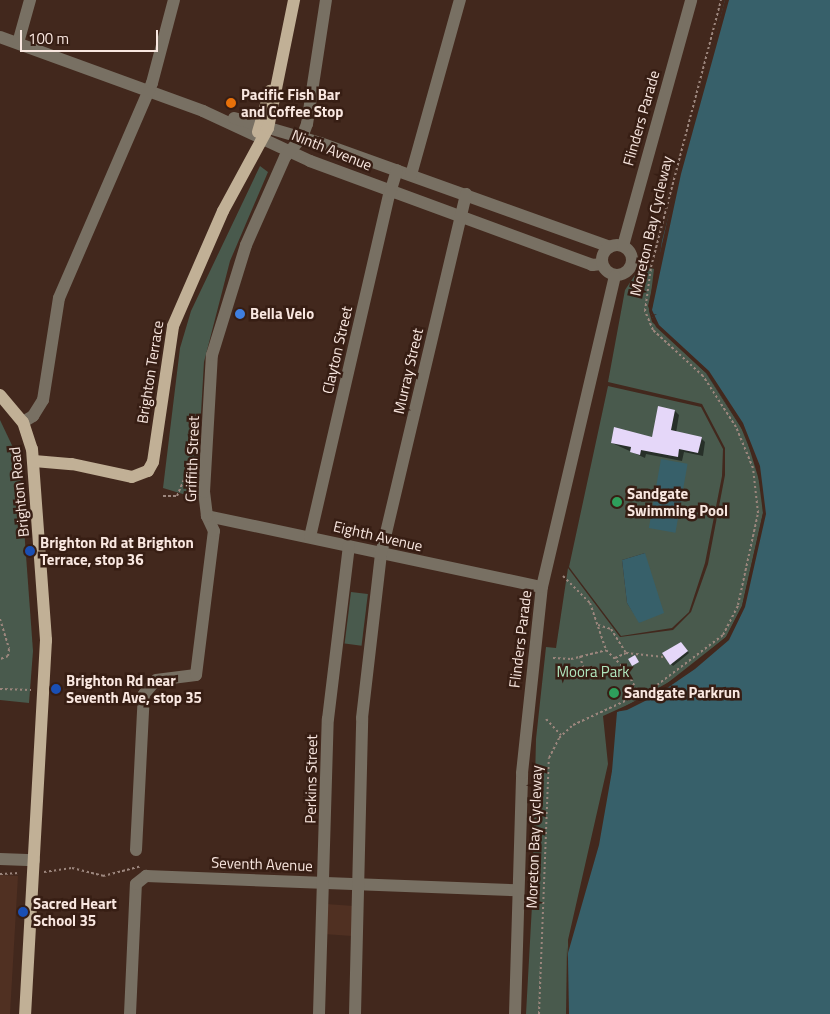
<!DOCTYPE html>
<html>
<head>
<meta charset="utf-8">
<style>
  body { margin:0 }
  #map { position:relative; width:830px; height:1014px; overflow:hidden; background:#42281d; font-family:"Titillium Web",sans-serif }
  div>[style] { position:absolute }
  .built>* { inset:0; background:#503022; transform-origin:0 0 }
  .green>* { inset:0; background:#495a4d; transform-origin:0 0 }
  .water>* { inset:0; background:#37606a; transform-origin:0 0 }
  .pier>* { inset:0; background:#42281d }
  .shadow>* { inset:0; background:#0007 }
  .building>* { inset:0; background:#e5d7f9; transform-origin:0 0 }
  .path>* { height:2px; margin-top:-1px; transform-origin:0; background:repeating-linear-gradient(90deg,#9c867d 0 2.5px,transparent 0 5px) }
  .minor>* { height:12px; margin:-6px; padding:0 6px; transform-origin:6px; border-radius:6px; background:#787063 }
  .minor>.ring { margin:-6px; padding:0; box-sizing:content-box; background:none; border:12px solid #787063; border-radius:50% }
  .major>* { height:12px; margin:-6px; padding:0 6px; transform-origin:6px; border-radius:6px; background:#c1b096 }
  .dots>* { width:14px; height:14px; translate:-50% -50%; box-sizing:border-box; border:2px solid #371e14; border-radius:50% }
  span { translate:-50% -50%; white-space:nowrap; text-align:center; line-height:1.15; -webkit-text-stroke:5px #371e14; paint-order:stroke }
  .poi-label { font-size:15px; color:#f9e7e0; font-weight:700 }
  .left { translate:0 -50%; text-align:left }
  .street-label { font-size:15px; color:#f9e7e0 }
  .park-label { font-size:15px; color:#b0e5bd }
  .scale { position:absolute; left:20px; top:30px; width:138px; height:22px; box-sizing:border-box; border:2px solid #f9e7e0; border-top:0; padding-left:6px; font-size:15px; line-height:18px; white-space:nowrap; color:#f9e7e0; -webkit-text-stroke:4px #371e14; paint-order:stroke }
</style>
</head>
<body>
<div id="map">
  <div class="built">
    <div style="clip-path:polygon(0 875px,18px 876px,10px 1014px,0 1014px)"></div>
    <div style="left:326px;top:904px;width:28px;height:30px;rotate:4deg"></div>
  </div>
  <div class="green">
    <div style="clip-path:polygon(260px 166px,268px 172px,230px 261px,204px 362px,196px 498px,163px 488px,180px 348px,191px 311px)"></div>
    <div style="clip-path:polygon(641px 266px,654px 269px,649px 311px,652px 322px,706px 373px,745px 434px,762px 490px,763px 513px,742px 606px,726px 637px,656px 692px,603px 716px,608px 764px,568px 940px,569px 1014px,526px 1014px,532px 905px,536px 739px,546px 647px,556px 648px,568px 568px,620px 637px,673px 630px,691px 612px,708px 564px,725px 475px,725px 448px,702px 404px,608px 382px,625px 290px)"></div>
    <div style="clip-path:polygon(evenodd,608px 386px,701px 407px,723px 449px,722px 476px,705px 563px,689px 612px,672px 628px,621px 636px,569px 567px,608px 386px,645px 553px,640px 623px,627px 603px,622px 560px,645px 553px)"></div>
    <div style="clip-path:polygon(0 420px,19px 460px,33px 651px,29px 703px,0 700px)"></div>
    <div style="left:351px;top:592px;width:17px;height:52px;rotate:7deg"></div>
  </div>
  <div class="water">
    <div style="clip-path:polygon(725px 0,830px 0,830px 1014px,566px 1014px,568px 953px,599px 845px,612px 771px,617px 712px,648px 698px,693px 668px,727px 638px,741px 614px,764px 513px,758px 467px,746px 433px,699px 363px,662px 331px,652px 317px,657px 314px,651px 315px,662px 241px)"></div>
    <div style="left:661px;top:459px;width:27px;height:70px;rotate:10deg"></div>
    <div style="clip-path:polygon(645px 553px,664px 613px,639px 623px,627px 603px,622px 560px)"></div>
  </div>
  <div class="pier">
    <div style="clip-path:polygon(725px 0,729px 0,681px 174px,652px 310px,659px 325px,709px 371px,743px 423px,760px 466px,766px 514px,745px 607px,729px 640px,695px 669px,657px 695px,627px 710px,615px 712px,678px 677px,726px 637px,742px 606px,763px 513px,757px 467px,740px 425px,706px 373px,656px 327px,648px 306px,678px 173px)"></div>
    <div style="clip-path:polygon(567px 946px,568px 959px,569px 1014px,566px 1014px)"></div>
  </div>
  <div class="shadow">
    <div style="clip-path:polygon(659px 407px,675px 411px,679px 415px,676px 433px,701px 438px,705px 442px,703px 456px,684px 452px,682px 461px,646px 454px,645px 458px,612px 443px,652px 439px)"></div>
    <div style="clip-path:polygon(681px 644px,689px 653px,673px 666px,671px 664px)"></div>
  </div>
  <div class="building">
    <div style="clip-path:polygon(658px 406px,675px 410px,671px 430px,702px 437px,698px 453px,679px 449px,678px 457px,641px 450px,640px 455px,630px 452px,631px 447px,611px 443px,614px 427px,652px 437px)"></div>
    <div style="clip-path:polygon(681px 642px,688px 651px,670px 665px,662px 653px)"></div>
    <div style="left:635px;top:655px;width:8px;height:8px;rotate:60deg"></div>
    <div style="clip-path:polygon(591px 668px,594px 676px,584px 679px,582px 672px)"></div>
  </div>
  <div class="path">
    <div style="left:163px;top:496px;width:14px"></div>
    <div style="left:177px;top:496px;width:21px;rotate:-67deg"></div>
    <div style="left:185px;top:477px;width:8px;rotate:40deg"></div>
    <div style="left:191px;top:482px;width:20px;rotate:79deg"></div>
    <div style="left:563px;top:576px;width:38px;rotate:45deg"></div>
    <div style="left:590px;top:603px;width:50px;rotate:71.2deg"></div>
    <div style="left:0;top:619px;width:31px;rotate:73deg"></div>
    <div style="left:9px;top:649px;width:7px;rotate:98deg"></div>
    <div style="left:8px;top:656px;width:9px;rotate:159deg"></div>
    <div style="left:598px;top:625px;width:14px;rotate:17deg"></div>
    <div style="left:611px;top:629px;width:28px;rotate:58deg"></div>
    <div style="left:626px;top:653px;width:38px;rotate:6deg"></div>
    <div style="left:580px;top:656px;width:16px;rotate:75deg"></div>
    <div style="left:553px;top:658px;width:18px;rotate:3deg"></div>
    <div style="left:571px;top:659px;width:36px;rotate:-14deg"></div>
    <div style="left:606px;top:650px;width:28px;rotate:45deg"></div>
    <div style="left:626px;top:670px;width:30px;rotate:62deg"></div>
    <div style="left:615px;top:658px;width:12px;rotate:-24deg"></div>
    <div style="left:0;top:689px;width:31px;rotate:2deg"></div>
    <div style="left:546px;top:719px;width:22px;rotate:47deg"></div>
    <div style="left:44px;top:872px;width:28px;rotate:-8deg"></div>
    <div style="left:72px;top:868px;width:32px;rotate:14deg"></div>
    <div style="left:103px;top:876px;width:40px;rotate:-14.4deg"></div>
    <div style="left:0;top:874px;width:20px;rotate:-3deg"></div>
    <div style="left:539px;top:1014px;width:256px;rotate:-87.8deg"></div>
    <div style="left:549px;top:758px;width:22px;rotate:-63deg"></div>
    <div style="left:559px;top:738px;width:19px;rotate:-43deg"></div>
    <div style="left:573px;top:725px;width:88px;rotate:-24.8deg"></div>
    <div style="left:653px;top:688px;width:88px;rotate:-37.1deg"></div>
    <div style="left:723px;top:635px;width:34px;rotate:-63deg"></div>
    <div style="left:738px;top:605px;width:94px;rotate:-77.7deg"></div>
    <div style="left:758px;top:513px;width:45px;rotate:-96.3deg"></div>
    <div style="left:753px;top:468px;width:44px;rotate:-112.5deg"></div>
    <div style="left:736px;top:427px;width:61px;rotate:-122.9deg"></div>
    <div style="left:703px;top:376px;width:68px;rotate:-137.4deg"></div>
    <div style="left:653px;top:330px;width:21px;rotate:-113deg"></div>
    <div style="left:645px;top:311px;width:44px;rotate:-82.2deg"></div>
    <div style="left:651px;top:267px;width:276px;rotate:-75.3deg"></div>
  </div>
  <div class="minor">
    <div style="left:0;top:37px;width:216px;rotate:20deg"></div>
    <div style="left:203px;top:111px;width:118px;rotate:25deg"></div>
    <div style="left:310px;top:161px;width:301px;rotate:20.2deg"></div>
    <div style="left:592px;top:265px;width:10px;rotate:-6deg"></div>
    <div style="left:18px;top:43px;width:45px;rotate:-74.4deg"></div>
    <div style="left:234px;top:118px;width:90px;rotate:16.2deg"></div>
    <div style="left:320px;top:143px;width:308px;rotate:19.7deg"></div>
    <div style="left:411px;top:175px;width:182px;rotate:-74.4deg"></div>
    <div class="ring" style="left:602px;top:245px;width:18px;height:18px"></div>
    <div style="left:623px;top:246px;width:255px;rotate:-74.5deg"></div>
    <div style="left:23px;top:422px;width:12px;rotate:-31deg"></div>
    <div style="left:33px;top:416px;width:19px;rotate:-58deg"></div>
    <div style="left:43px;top:400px;width:103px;rotate:-81.1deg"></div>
    <div style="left:59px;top:298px;width:234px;rotate:-66.6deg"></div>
    <div style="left:152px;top:83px;width:86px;rotate:-75.2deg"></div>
    <div style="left:207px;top:516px;width:342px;rotate:12deg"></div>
    <div style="left:310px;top:537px;width:350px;rotate:-77deg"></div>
    <div style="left:389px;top:196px;width:27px;rotate:-73deg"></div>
    <div style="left:136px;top:850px;width:156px;rotate:-87.1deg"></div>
    <div style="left:144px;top:694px;width:18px;rotate:-49deg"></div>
    <div style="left:156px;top:680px;width:40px;rotate:-7.1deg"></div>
    <div style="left:196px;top:675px;width:145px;rotate:-82.9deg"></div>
    <div style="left:214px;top:531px;width:17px;rotate:-115deg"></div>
    <div style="left:207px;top:516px;width:24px;rotate:-97deg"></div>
    <div style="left:204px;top:492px;width:137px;rotate:-86.7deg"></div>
    <div style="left:212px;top:355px;width:115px;rotate:-72.8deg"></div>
    <div style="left:246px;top:245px;width:96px;rotate:-66.1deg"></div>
    <div style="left:285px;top:157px;width:26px;rotate:-50deg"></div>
    <div style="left:302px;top:137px;width:14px;rotate:-69deg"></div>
    <div style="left:307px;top:124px;width:125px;rotate:-81.3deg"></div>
    <div style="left:0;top:859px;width:34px;rotate:2deg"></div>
    <div style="left:130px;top:1014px;width:130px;rotate:-87.4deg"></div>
    <div style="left:136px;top:884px;width:13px;rotate:-39deg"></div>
    <div style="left:146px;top:876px;width:372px;rotate:2.2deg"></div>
    <div style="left:319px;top:1014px;width:295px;rotate:-88.3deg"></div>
    <div style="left:328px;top:719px;width:174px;rotate:-83.1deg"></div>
    <div style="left:355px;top:1014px;width:296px;rotate:-88.6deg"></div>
    <div style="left:362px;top:718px;width:165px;rotate:-83.4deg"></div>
    <div style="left:381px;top:554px;width:370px;rotate:-76.7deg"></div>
    <div style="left:515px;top:1014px;width:241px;rotate:-88.3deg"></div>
    <div style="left:522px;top:773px;width:187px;rotate:-83.9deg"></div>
    <div style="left:542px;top:587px;width:319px;rotate:-76.8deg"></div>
  </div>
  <div class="major">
    <div style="left:258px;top:132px;width:43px;rotate:-73.7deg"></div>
    <div style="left:0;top:395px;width:35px;rotate:50deg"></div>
    <div style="left:23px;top:422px;width:28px;rotate:72deg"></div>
    <div style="left:32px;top:449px;width:192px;rotate:85.8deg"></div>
    <div style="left:46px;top:640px;width:375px;rotate:93.2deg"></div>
    <div style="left:34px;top:461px;width:38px;rotate:5deg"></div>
    <div style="left:72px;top:464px;width:61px;rotate:12.2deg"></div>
    <div style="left:132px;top:477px;width:17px;rotate:-21deg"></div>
    <div style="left:148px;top:471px;width:10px;rotate:-61deg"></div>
    <div style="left:153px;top:462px;width:137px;rotate:-81.6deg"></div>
    <div style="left:173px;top:326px;width:125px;rotate:-66.5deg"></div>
    <div style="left:223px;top:211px;width:94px;rotate:-61.5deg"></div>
    <div style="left:268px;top:128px;width:131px;rotate:-78.5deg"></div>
  </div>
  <div class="dots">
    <div style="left:231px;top:103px;background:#e8710a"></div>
    <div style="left:240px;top:314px;background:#3f7fe0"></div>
    <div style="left:617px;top:502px;background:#2e9e5b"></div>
    <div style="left:30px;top:551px;background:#1a4fb4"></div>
    <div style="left:56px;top:689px;background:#1a4fb4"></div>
    <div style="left:614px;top:693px;background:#2e9e5b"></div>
    <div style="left:23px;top:912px;background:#1a4fb4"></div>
  </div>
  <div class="poi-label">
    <span class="left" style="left:241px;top:103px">Pacific Fish Bar<br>and Coffee Stop</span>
    <span class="left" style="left:250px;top:314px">Bella Velo</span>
    <span class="left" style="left:627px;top:502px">Sandgate<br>Swimming Pool</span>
    <span class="left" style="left:40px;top:551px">Brighton Rd at Brighton<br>Terrace, stop 36</span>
    <span class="left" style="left:66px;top:689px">Brighton Rd near<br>Seventh Ave, stop 35</span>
    <span class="left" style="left:624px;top:693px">Sandgate Parkrun</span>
    <span class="left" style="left:33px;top:912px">Sacred Heart<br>School 35</span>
  </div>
  <div class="street-label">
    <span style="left:641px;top:118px;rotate:-74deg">Flinders Parade</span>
    <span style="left:332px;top:150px;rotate:22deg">Ninth Avenue</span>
    <span style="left:651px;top:226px;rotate:-77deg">Moreton Bay Cycleway</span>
    <span style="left:337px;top:350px;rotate:-77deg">Clayton Street</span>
    <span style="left:408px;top:371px;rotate:-77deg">Murray Street</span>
    <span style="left:150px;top:372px;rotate:-81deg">Brighton Terrace</span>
    <span style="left:192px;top:459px;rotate:-88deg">Griffith Street</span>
    <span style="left:19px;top:492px;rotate:-96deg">Brighton Road</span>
    <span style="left:378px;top:536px;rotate:13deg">Eighth Avenue</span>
    <span style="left:520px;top:639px;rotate:-83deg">Flinders Parade</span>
    <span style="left:311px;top:779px;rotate:-89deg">Perkins Street</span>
    <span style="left:534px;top:837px;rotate:-88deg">Moreton Bay Cycleway</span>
    <span style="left:262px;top:864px;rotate:2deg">Seventh Avenue</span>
  </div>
  <div class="park-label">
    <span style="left:593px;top:672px">Moora Park</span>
  </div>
  <div class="scale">100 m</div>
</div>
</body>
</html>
